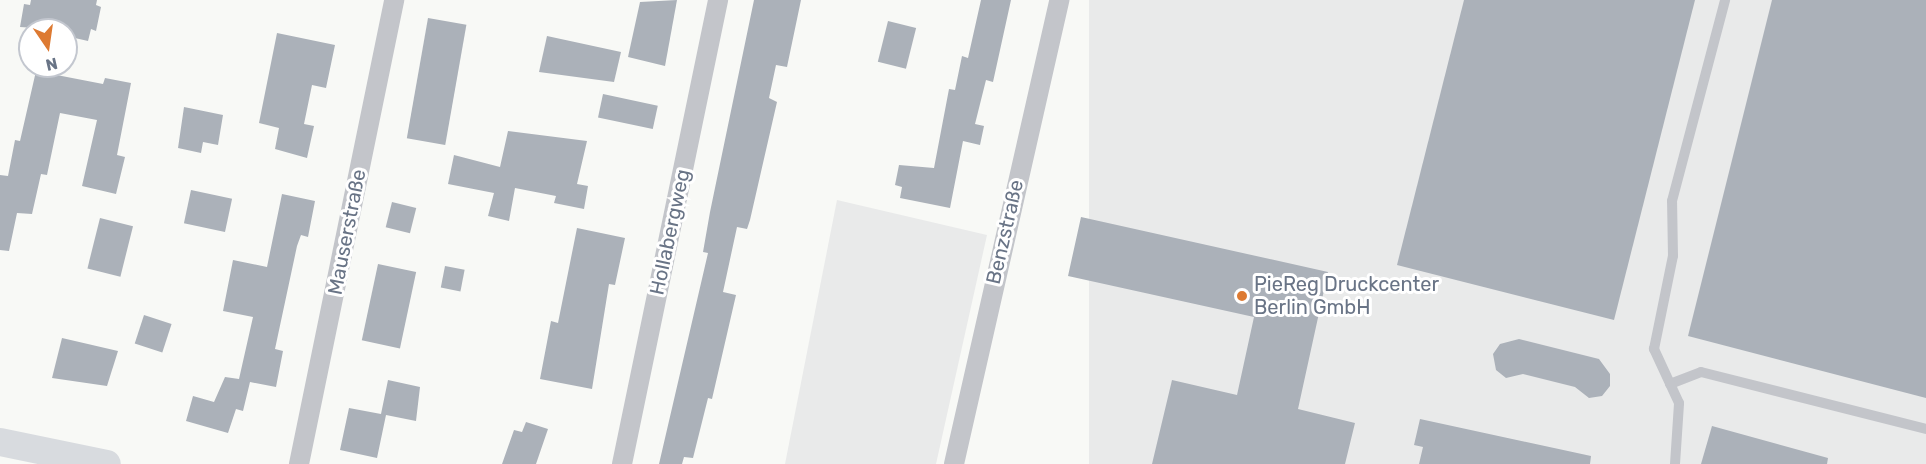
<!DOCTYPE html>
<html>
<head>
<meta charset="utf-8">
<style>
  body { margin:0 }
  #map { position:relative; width:1926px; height:464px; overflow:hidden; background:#f8f9f6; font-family:Rubik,sans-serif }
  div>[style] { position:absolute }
  .built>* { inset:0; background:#e9eaea; transform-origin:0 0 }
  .building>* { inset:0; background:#abb1b9; transform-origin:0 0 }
  .lane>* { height:10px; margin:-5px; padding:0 5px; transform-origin:5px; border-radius:5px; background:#c3c5ca }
  .street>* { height:20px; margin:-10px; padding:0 10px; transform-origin:10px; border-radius:10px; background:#c3c5ca }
  .secondary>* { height:28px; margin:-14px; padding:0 14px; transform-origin:14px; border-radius:14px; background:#d8dbdf }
  .dots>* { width:16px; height:16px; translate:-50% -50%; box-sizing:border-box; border:3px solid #fff; border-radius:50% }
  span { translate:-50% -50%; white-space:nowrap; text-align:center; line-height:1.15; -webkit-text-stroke:6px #fff; paint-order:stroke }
  .street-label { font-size:20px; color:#697486 }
  .poi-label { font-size:20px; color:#697486 }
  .left { translate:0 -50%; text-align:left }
  .north { position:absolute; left:18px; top:18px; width:60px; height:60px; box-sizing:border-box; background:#fff; border:2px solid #c3c7cf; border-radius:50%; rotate:167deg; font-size:16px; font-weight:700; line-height:24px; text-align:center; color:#697486 }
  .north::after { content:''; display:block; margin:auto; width:21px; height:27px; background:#dd7a32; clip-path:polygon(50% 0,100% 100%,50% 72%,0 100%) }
</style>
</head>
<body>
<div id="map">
  <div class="built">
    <div style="left:1089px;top:0;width:837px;height:475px"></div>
    <div style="clip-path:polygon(837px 200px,987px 235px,936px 464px,785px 464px)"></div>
  </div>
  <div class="building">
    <div style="clip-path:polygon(31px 0,97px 0,96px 5px,101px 7px,96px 31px,91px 29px,88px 41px,66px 36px,66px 30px,20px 27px,24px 4px,30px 5px)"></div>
    <div style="clip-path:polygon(677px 0,665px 66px,628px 57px,640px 2px)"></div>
    <div style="clip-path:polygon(754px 0,801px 0,787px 67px,776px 65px,769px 98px,777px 102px,750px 220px,747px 229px,737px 227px,723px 292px,736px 295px,712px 399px,708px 398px,693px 458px,684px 457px,682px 464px,659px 464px,708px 253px,703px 252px,710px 212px)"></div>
    <div style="clip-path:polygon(981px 0,1011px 0,993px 82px,986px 80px,975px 124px,984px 126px,980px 145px,963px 141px,950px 208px,900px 198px,902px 187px,895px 185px,899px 165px,934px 168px,949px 89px,955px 90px,962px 56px,968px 58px)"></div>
    <div style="clip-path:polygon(1464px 0,1695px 0,1614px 320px,1397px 265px)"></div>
    <div style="clip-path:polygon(1772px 0,1926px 0,1926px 398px,1688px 336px)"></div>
    <div style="left:428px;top:18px;width:39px;height:122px;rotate:10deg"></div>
    <div style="left:888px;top:21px;width:29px;height:42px;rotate:14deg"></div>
    <div style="clip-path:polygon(277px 33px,335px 45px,326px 88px,312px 85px,304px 124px,314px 126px,307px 158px,275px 149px,279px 128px,259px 123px)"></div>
    <div style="clip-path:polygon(547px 36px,621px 52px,614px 82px,539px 72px)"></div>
    <div style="clip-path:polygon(36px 71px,103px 84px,105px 78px,131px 83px,117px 155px,125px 157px,116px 194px,82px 186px,97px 120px,60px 113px,47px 175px,41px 174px,32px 214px,17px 213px,9px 251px,0 250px,0 175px,8px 176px,15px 140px,20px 141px)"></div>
    <div style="left:603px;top:94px;width:56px;height:24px;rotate:12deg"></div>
    <div style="clip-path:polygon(184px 107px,223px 115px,218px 145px,203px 142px,201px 153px,178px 148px)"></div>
    <div style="clip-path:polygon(508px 131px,587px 141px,577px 184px,588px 186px,584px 209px,554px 203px,556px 196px,515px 188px,509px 221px,488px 216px,494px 193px,448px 184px,454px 155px,500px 167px)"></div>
    <div style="left:191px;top:190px;width:42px;height:34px;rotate:12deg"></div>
    <div style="clip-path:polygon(282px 194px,315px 201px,308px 237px,301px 235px,297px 246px,275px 349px,283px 351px,276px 387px,250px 382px,243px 411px,236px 409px,228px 433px,186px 421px,193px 396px,214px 402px,225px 377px,239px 379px,253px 317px,223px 311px,233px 260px,267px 267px)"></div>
    <div style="left:392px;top:202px;width:25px;height:26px;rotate:14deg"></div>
    <div style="clip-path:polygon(1081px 217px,1328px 272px,1298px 409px,1355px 423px,1345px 464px,1152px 464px,1172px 380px,1237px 395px,1254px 317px,1068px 276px)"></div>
    <div style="left:100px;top:218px;width:34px;height:52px;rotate:14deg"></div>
    <div style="clip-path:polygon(577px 228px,625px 238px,615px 285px,609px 284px,592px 389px,540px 379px,551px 321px,558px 323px)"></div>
    <div style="left:378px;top:264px;width:39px;height:78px;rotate:12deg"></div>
    <div style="left:445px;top:266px;width:20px;height:22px;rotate:11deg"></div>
    <div style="left:144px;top:315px;width:29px;height:30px;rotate:18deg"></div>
    <div style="clip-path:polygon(62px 338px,118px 351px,107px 386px,52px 378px)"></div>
    <div style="clip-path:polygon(1519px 339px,1599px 359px,1610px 374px,1610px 386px,1602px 396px,1589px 398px,1575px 387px,1523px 374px,1506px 378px,1496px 370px,1493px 354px,1500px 344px)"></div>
    <div style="clip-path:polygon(388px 380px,420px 387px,416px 421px,386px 415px,377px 458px,340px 450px,349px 408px,381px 414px)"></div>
    <div style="clip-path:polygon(1420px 419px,1591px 456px,1590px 464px,1419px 464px,1423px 447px,1414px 445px)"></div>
    <div style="clip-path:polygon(526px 422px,548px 429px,536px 464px,502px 464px,514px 430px,522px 432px)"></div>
    <div style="clip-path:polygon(1712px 426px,1828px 458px,1827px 464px,1701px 464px)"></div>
  </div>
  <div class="lane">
    <div style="left:1670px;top:384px;width:33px;rotate:-21deg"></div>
    <div style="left:1701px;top:372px;width:232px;rotate:14.2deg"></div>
    <div style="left:1675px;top:464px;width:61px;rotate:-86.2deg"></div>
    <div style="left:1679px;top:403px;width:60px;rotate:-114.8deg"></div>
    <div style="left:1654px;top:349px;width:95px;rotate:-78.5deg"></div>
    <div style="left:1673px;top:256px;width:55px;rotate:-91deg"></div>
    <div style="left:1672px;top:201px;width:208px;rotate:-75.2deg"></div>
  </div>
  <div class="street">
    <div style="left:299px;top:464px;width:474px;rotate:-78.4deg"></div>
    <div style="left:622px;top:464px;width:474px;rotate:-78.3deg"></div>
    <div style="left:954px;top:464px;width:476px;rotate:-77.2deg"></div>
  </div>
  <div class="secondary">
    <div style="left:0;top:442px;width:109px;rotate:11.6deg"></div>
  </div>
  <div class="dots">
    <div style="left:1242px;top:296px;background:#dd7a32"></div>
  </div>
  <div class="street-label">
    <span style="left:347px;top:232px;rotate:-79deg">Mauserstraße</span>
    <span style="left:670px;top:232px;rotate:-78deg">Hollabergweg</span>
    <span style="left:1005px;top:232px;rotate:-77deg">Benzstraße</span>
  </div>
  <div class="poi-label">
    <span class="left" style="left:1254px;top:296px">PieReg Druckcenter<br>Berlin GmbH</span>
  </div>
  <div class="north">N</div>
</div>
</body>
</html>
